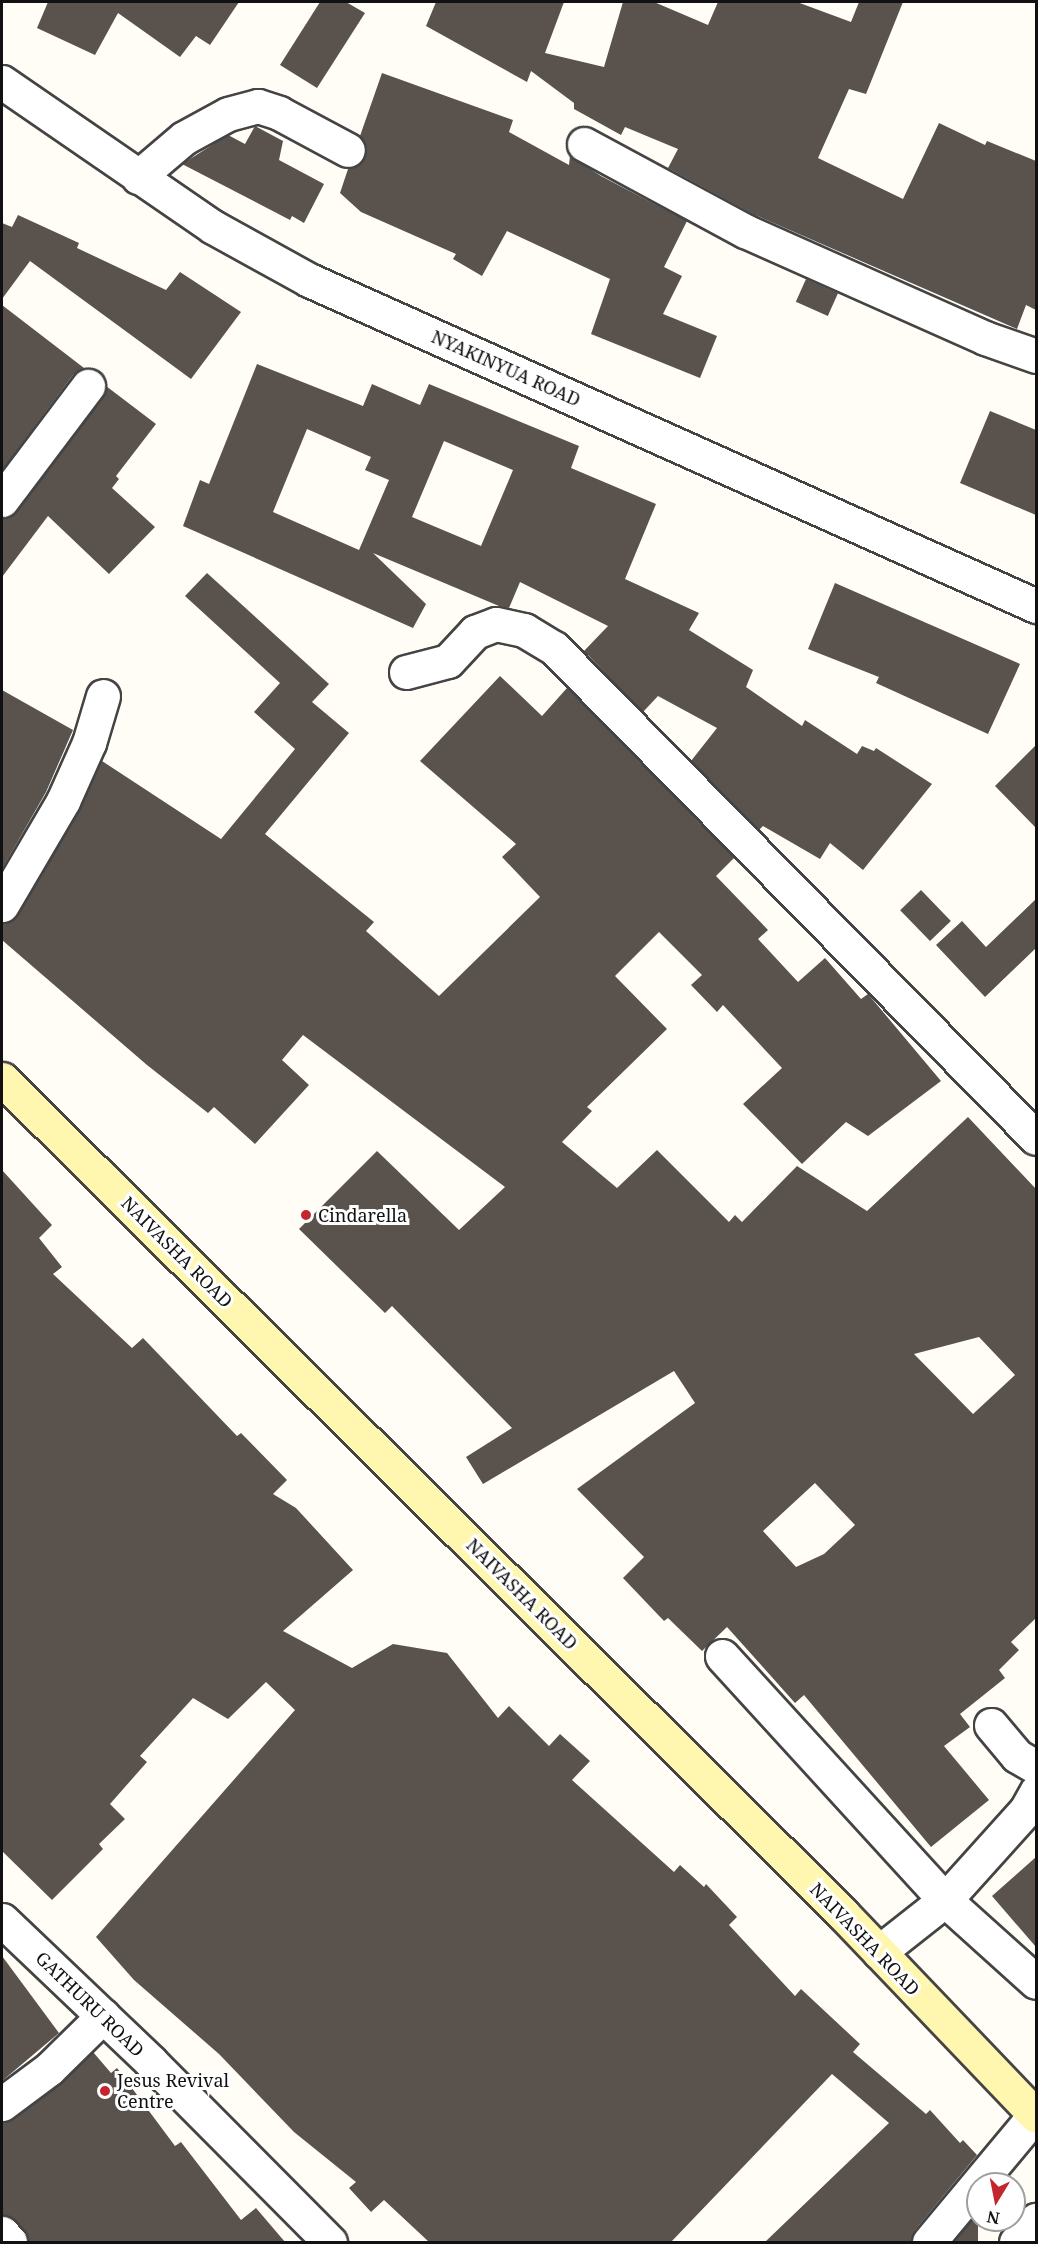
<!DOCTYPE html>
<html>
<head>
<meta charset="utf-8">
<style>
  body { margin:0 }
  #map { position:relative; width:1038px; height:2244px; overflow:hidden; background:#fffdf5; font-family:"Noto Serif",serif }
  div>[style] { position:absolute }
  .building>* { inset:0; background:#5a524d; transform-origin:0 0 }
  .roads { filter:drop-shadow(2px 0 #444) drop-shadow(-2px 0 #444) drop-shadow(0 2px #444) drop-shadow(0 -2px #444) }
  .minor>* { height:33px; margin:-16.5px; padding:0 16.5px; transform-origin:16.5px; border-radius:16.5px; background:#fff }
  .secondary>* { height:33px; margin:-16.5px; padding:0 16.5px; transform-origin:16.5px; border-radius:16.5px; background:#fff6b0 }
  .dots>* { width:16px; height:16px; translate:-50% -50%; box-sizing:border-box; border:3px solid #fff; border-radius:50% }
  span { translate:-50% -50%; white-space:nowrap; text-align:center; line-height:1.15; -webkit-text-stroke:6px #fff; paint-order:stroke }
  .street-label { font-size:18px; color:#111 }
  .poi-label { font-size:18px; color:#111 }
  .left { translate:0 -50%; text-align:left }
  .frame { position:absolute; inset:0; border:3px solid #111; pointer-events:none }
  .north { position:absolute; left:966px; top:2172px; width:60px; height:60px; box-sizing:border-box; background:#fff; border:2px solid #a0a0a0; border-radius:50%; rotate:190deg; font-size:16px; font-weight:700; line-height:24px; text-align:center; color:#111 }
  .north::after { content:''; display:block; margin:auto; width:21px; height:27px; background:#c4262e; clip-path:polygon(50% 0,100% 100%,50% 72%,0 100%) }
</style>
</head>
<body>
<div id="map">
  <div class="building">
    <div style="clip-path:polygon(48px 2px,239px 2px,210px 45px,196px 36px,180px 57px,118px 13px,95px 55px,37px 28px)"></div>
    <div style="clip-path:polygon(320px 2px,346px 2px,365px 13px,317px 88px,280px 65px)"></div>
    <div style="clip-path:polygon(436px 2px,564px 2px,545px 53px,604px 67px,623px 2px,654px 2px,708px 25px,718px 2px,797px 2px,851px 22px,859px 2px,903px 2px,866px 94px,849px 89px,818px 158px,903px 199px,939px 123px,985px 145px,987px 141px,1036px 161px,1036px 310px,1026px 305px,1017px 329px,753px 214px,668px 168px,678px 149px,625px 127px,621px 135px,574px 109px,574px 103px,531px 71px,527px 82px,426px 26px)"></div>
    <div style="clip-path:polygon(382px 73px,513px 120px,509px 132px,569px 165px,570px 156px,601px 176px,687px 221px,664px 267px,682px 276px,663px 314px,717px 336px,700px 378px,591px 334px,610px 279px,507px 231px,482px 276px,453px 259px,456px 254px,361px 212px,340px 193px,348px 169px,365px 158px,367px 149px,360px 136px)"></div>
    <div style="clip-path:polygon(255px 126px,283px 141px,279px 160px,324px 184px,304px 223px,292px 216px,290px 220px,182px 164px,228px 135px,245px 144px)"></div>
    <div style="clip-path:polygon(18px 215px,79px 243px,77px 248px,166px 290px,180px 272px,241px 312px,191px 379px,30px 261px,2px 299px,2px 223px,12px 227px)"></div>
    <div style="left:806px;top:279px;width:35px;height:25px;rotate:24deg"></div>
    <div style="clip-path:polygon(2px 305px,84px 368px,73px 375px,2px 470px)"></div>
    <div style="clip-path:polygon(evenodd,257px 364px,363px 406px,372px 384px,420px 405px,429px 384px,579px 446px,571px 468px,656px 504px,625px 579px,699px 613px,689px 630px,753px 670px,746px 687px,802px 726px,805px 720px,857px 754px,862px 746px,874px 751px,876px 748px,932px 784px,863px 870px,830px 843px,820px 859px,763px 826px,759px 830px,691px 761px,717px 728px,658px 696px,643px 712px,584px 651px,608px 626px,520px 582px,509px 608px,499px 606px,373px 553px,426px 604px,413px 628px,183px 526px,200px 480px,209px 484px,257px 364px,307px 429px,371px 457px,365px 470px,389px 480px,359px 550px,273px 512px,307px 429px,257px 364px,444px 441px,513px 470px,481px 546px,412px 517px,444px 441px)"></div>
    <div style="clip-path:polygon(106px 386px,156px 424px,116px 476px,119px 479px,112px 488px,155px 527px,109px 574px,48px 516px,2px 577px,2px 518px,17px 511px,103px 397px)"></div>
    <div style="clip-path:polygon(990px 411px,1036px 430px,1036px 515px,960px 483px)"></div>
    <div style="clip-path:polygon(evenodd,207px 573px,329px 684px,312px 702px,349px 733px,265px 834px,374px 922px,366px 931px,439px 996px,540px 897px,502px 857px,516px 844px,420px 761px,500px 676px,542px 716px,567px 688px,734px 858px,716px 876px,768px 930px,758px 939px,798px 982px,825px 958px,861px 999px,868px 994px,941px 1081px,868px 1136px,846px 1122px,802px 1164px,743px 1104px,782px 1068px,723px 1005px,717px 1012px,691px 985px,702px 975px,659px 932px,615px 976px,667px 1029px,587px 1107px,592px 1111px,562px 1142px,617px 1188px,657px 1150px,729px 1222px,735px 1215px,742px 1222px,797px 1166px,867px 1211px,968px 1117px,1036px 1189px,1036px 1618px,1011px 1642px,1019px 1650px,999px 1670px,1005px 1678px,960px 1714px,970px 1727px,944px 1746px,989px 1800px,931px 1847px,804px 1695px,795px 1703px,727px 1627px,702px 1651px,668px 1618px,664px 1621px,623px 1578px,644px 1557px,577px 1489px,695px 1403px,674px 1371px,483px 1484px,466px 1457px,512px 1428px,392px 1306px,385px 1313px,299px 1229px,377px 1151px,459px 1230px,505px 1187px,303px 1035px,282px 1060px,309px 1085px,255px 1144px,214px 1107px,208px 1113px,147px 1065px,2px 940px,2px 924px,18px 914px,79px 810px,102px 761px,221px 839px,295px 749px,254px 712px,280px 683px,185px 596px,207px 573px,979px 1337px,1015px 1375px,973px 1414px,914px 1354px,979px 1337px,207px 573px,815px 1483px,855px 1525px,824px 1554px,796px 1567px,763px 1531px,815px 1483px)"></div>
    <div style="clip-path:polygon(835px 583px,1020px 664px,988px 734px,876px 683px,879px 677px,808px 649px)"></div>
    <div style="clip-path:polygon(2px 690px,73px 730px,46px 792px,2px 869px)"></div>
    <div style="clip-path:polygon(1036px 745px,1036px 828px,995px 786px)"></div>
    <div style="left:921px;top:890px;width:43px;height:29px;rotate:46deg"></div>
    <div style="clip-path:polygon(1036px 899px,1036px 948px,985px 997px,936px 945px,962px 921px,986px 947px)"></div>
    <div style="clip-path:polygon(2px 1170px,52px 1225px,39px 1238px,62px 1267px,53px 1274px,132px 1348px,143px 1338px,237px 1436px,241px 1433px,287px 1480px,273px 1494px,296px 1508px,353px 1570px,283px 1631px,352px 1668px,393px 1644px,447px 1653px,498px 1718px,509px 1706px,549px 1746px,560px 1734px,590px 1761px,572px 1780px,674px 1872px,680px 1865px,704px 1887px,706px 1884px,737px 1917px,729px 1925px,795px 1996px,801px 1989px,860px 2044px,853px 2052px,926px 2114px,930px 2110px,960px 2143px,963px 2140px,977px 2155px,915px 2230px,911px 2242px,765px 2242px,889px 2123px,832px 2074px,671px 2242px,429px 2242px,384px 2200px,371px 2212px,349px 2188px,356px 2182px,294px 2132px,219px 2054px,134px 1980px,96px 1937px,295px 1710px,266px 1682px,228px 1719px,193px 1698px,140px 1756px,147px 1762px,110px 1804px,125px 1819px,99px 1844px,103px 1849px,52px 1900px,2px 1851px)"></div>
    <div style="clip-path:polygon(1036px 1857px,1036px 1947px,992px 1896px)"></div>
    <div style="clip-path:polygon(2px 1956px,59px 2033px,2px 2081px)"></div>
    <div style="clip-path:polygon(93px 2052px,111px 2073px,117px 2068px,175px 2146px,181px 2142px,241px 2220px,256px 2208px,285px 2242px,28px 2242px,16px 2221px,2px 2215px,2px 2122px,13px 2119px,60px 2084px)"></div>
    <div style="clip-path:polygon(978px 2213px,978px 2242px,953px 2242px)"></div>
  </div>
  <div class="roads">
    <div class="minor">
      <div style="left:2px;top:82px;width:256px;rotate:34.5deg"></div>
      <div style="left:213px;top:227px;width:110px;rotate:28.9deg"></div>
      <div style="left:309px;top:280px;width:797px;rotate:24.15deg"></div>
      <div style="left:584px;top:144px;width:183px;rotate:28.4deg"></div>
      <div style="left:745px;top:231px;width:263px;rotate:24deg"></div>
      <div style="left:985px;top:338px;width:54px;rotate:19.4deg"></div>
      <div style="left:138px;top:177px;width:60px;rotate:-40.3deg"></div>
      <div style="left:184px;top:138px;width:50px;rotate:-28.6deg"></div>
      <div style="left:228px;top:114px;width:31px;rotate:-15deg"></div>
      <div style="left:258px;top:106px;width:22px;rotate:18deg"></div>
      <div style="left:279px;top:113px;width:78px;rotate:28.2deg"></div>
      <div style="left:2px;top:500px;width:143px;rotate:-53deg"></div>
      <div style="left:406px;top:672px;width:43px;rotate:-14.7deg"></div>
      <div style="left:448px;top:661px;width:40px;rotate:-47deg"></div>
      <div style="left:475px;top:632px;width:22px;rotate:-21deg"></div>
      <div style="left:496px;top:624px;width:29px;rotate:12deg"></div>
      <div style="left:524px;top:630px;width:35px;rotate:31deg"></div>
      <div style="left:554px;top:648px;width:687px;rotate:45.47deg"></div>
      <div style="left:2px;top:905px;width:121px;rotate:-59.6deg"></div>
      <div style="left:63px;top:801px;width:64px;rotate:-65.9deg"></div>
      <div style="left:89px;top:743px;width:49px;rotate:-73.4deg"></div>
      <div style="left:722px;top:1656px;width:331px;rotate:47.6deg"></div>
      <div style="left:945px;top:1900px;width:121px;rotate:-48deg"></div>
      <div style="left:1026px;top:1810px;width:21px;rotate:-61deg"></div>
      <div style="left:991px;top:1725px;width:40px;rotate:50deg"></div>
      <div style="left:1017px;top:1756px;width:22px;rotate:30deg"></div>
      <div style="left:2px;top:1920px;width:206px;rotate:43.6deg"></div>
      <div style="left:151px;top:2062px;width:254px;rotate:45.2deg"></div>
      <div style="left:879px;top:1952px;width:84px;rotate:-38.2deg"></div>
      <div style="left:945px;top:1900px;width:122px;rotate:42deg"></div>
      <div style="left:2px;top:2104px;width:59px;rotate:-36.7deg"></div>
      <div style="left:49px;top:2069px;width:76px;rotate:-44.5deg"></div>
      <div style="left:2px;top:2233px;width:12px;rotate:48deg"></div>
      <div style="left:929px;top:2242px;width:165px;rotate:-50.2deg"></div>
      <div style="left:1016px;top:2242px;width:30px;rotate:-48deg"></div>
    </div>
    <div class="secondary">
      <div style="left:2px;top:1079px;width:1185px;rotate:44.79deg"></div>
      <div style="left:843px;top:1914px;width:279px;rotate:46.3deg"></div>
    </div>
  </div>
  <div class="dots">
    <div style="left:306px;top:1215px;background:#c4262e"></div>
    <div style="left:105px;top:2091px;background:#c4262e"></div>
  </div>
  <div class="street-label">
    <span style="left:506px;top:368px;rotate:24deg">NYAKINYUA ROAD</span>
    <span style="left:177px;top:1252px;rotate:45deg">NAIVASHA ROAD</span>
    <span style="left:522px;top:1594px;rotate:45deg">NAIVASHA ROAD</span>
    <span style="left:865px;top:1939px;rotate:46deg">NAIVASHA ROAD</span>
    <span style="left:90px;top:2004px;rotate:44deg">GATHURU ROAD</span>
  </div>
  <div class="poi-label">
    <span class="left" style="left:318px;top:1215px">Cindarella</span>
    <span class="left" style="left:117px;top:2091px">Jesus Revival<br>Centre</span>
  </div>
  <div class="frame"></div>
  <div class="north">N</div>
</div>
</body>
</html>
